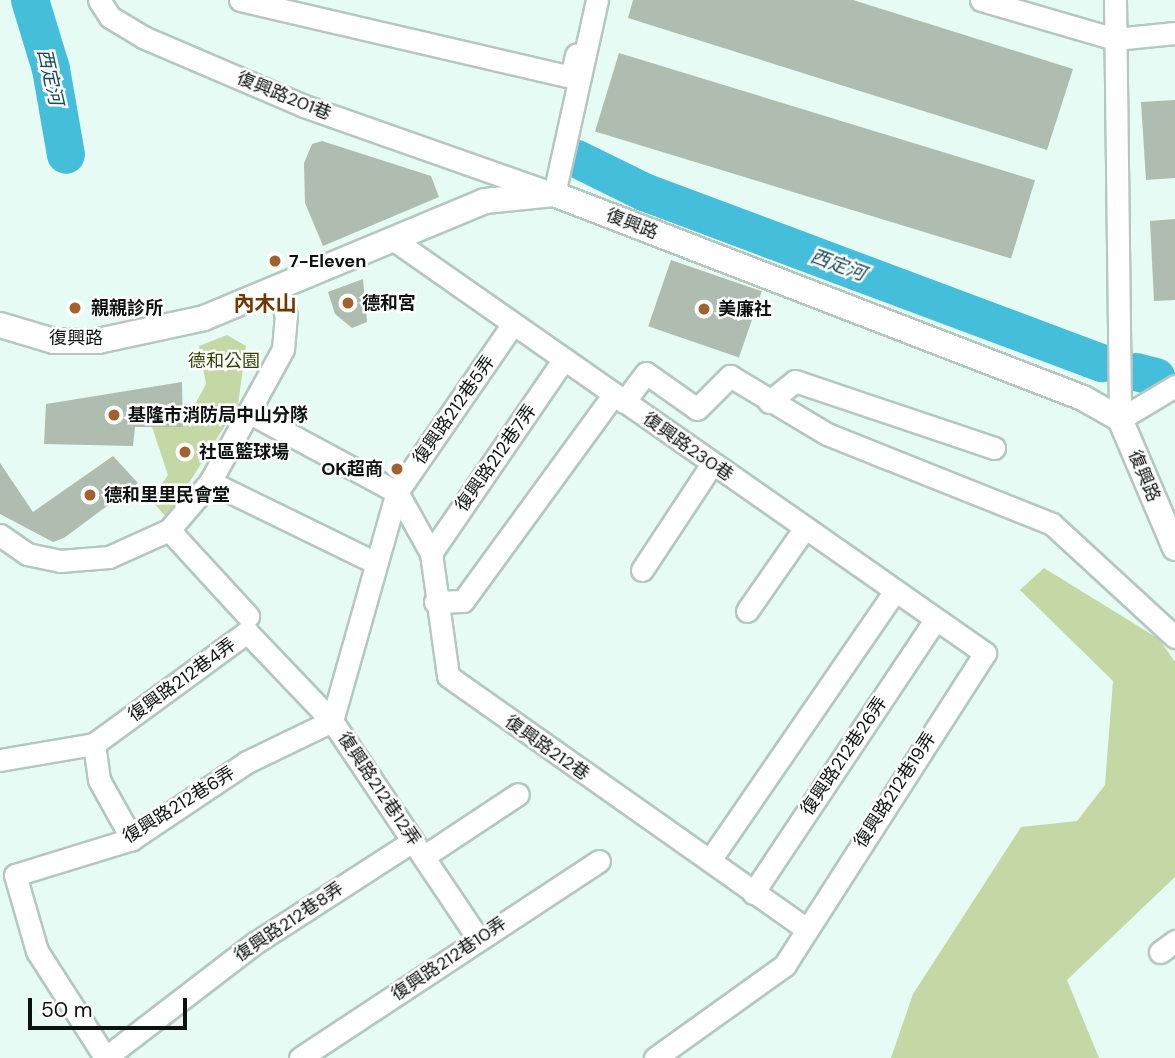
<!DOCTYPE html>
<html>
<head>
<meta charset="utf-8">
<style>
  body { margin:0 }
  #map { position:relative; width:1175px; height:1058px; overflow:hidden; background:#e6fbf3; font-family:"DM Sans","Noto Sans TC",sans-serif }
  div>[style] { position:absolute }
  .green>* { inset:0; background:#c4d8a5 }
  .river>* { height:38px; margin:-19px; padding:0 19px; transform-origin:19px; border-radius:19px; background:#45bedb }
  .building>* { inset:0; background:#afbdb0; transform-origin:0 0 }
  .roads { filter:drop-shadow(2px 0 #b4c7c0) drop-shadow(-2px 0 #b4c7c0) drop-shadow(0 2px #b4c7c0) drop-shadow(0 -2px #b4c7c0) }
  .minor>* { height:21px; margin:-10.5px; padding:0 10.5px; transform-origin:10.5px; border-radius:10.5px; background:#fff }
  .tertiary>* { height:24px; margin:-12px; padding:0 12px; transform-origin:12px; border-radius:12px; background:#fff }
  .dots>* { width:19px; height:19px; translate:-50% -50%; box-sizing:border-box; border:4px solid #fff; border-radius:50% }
  span { translate:-50% -50%; white-space:nowrap; text-align:center; line-height:1.15; -webkit-text-stroke:5px #fff; paint-order:stroke }
  .street-label { font-size:18px; color:#0b120f }
  .poi-label { font-size:18px; color:#0b120f; font-weight:700 }
  .left { translate:0 -50%; text-align:left }
  .right { translate:-100% -50%; text-align:right }
  .park-label { font-size:18px; color:#2f4103 }
  .water-label { font-size:19px; color:#174a57; font-style:italic }
  .quarter-label { font-size:21px; color:#703800; font-weight:700 }
  .scale { position:absolute; left:28px; top:998px; width:159px; height:32px; box-sizing:border-box; border:4px solid #0b120f; border-top:0; padding-left:9px; font-size:21px; line-height:24px; white-space:nowrap; color:#0b120f; -webkit-text-stroke:5px #fff; paint-order:stroke }
</style>
</head>
<body>
<div id="map">
  <div class="green">
    <div style="clip-path:polygon(227px 335px,246px 346px,238px 405px,167px 518px,151px 500px,168px 475px,152px 427px,183px 427px,206px 384px,199px 346px)"></div>
    <div style="clip-path:polygon(1044px 568px,1159px 639px,1175px 662px,1175px 877px,1067px 980px,1099px 1058px,891px 1058px,913px 994px,1021px 827px,1077px 821px,1105px 785px,1113px 681px,1020px 590px)"></div>
  </div>
  <div class="river">
    <div style="left:30px;top:0;width:72px;rotate:73.1deg"></div>
    <div style="left:51px;top:69px;width:87px;rotate:80.1deg"></div>
    <div style="left:577px;top:159px;width:75px;rotate:26.2deg"></div>
    <div style="left:644px;top:192px;width:489px;rotate:20.5deg"></div>
    <div style="left:1136px;top:372px;width:21px;rotate:14deg"></div>
  </div>
  <div class="building">
    <div style="clip-path:polygon(633px 0,853px 0,1073px 69px,1047px 150px,628px 18px)"></div>
    <div style="left:619px;top:53px;width:435px;height:82px;rotate:17deg"></div>
    <div style="clip-path:polygon(1175px 100px,1175px 178px,1146px 180px,1141px 102px)"></div>
    <div style="clip-path:polygon(322px 141px,431px 176px,439px 197px,323px 246px,305px 203px,304px 163px,312px 144px)"></div>
    <div style="clip-path:polygon(1175px 219px,1175px 300px,1154px 301px,1150px 221px)"></div>
    <div style="left:671px;top:260px;width:96px;height:70px;rotate:19deg"></div>
    <div style="clip-path:polygon(363px 279px,367px 322px,352px 328px,335px 314px,328px 292px)"></div>
    <div style="clip-path:polygon(182px 382px,183px 427px,135px 427px,133px 446px,44px 444px,46px 404px)"></div>
    <div style="clip-path:polygon(113px 456px,138px 483px,64px 538px,53px 542px,0 514px,0 463px,33px 512px)"></div>
  </div>
  <div class="roads">
    <div class="minor">
      <div style="left:99px;top:0;width:20px;rotate:57deg"></div>
      <div style="left:110px;top:17px;width:39px;rotate:31deg"></div>
      <div style="left:143px;top:37px;width:175px;rotate:23.2deg"></div>
      <div style="left:304px;top:106px;width:265px;rotate:19.4deg"></div>
      <div style="left:554px;top:194px;width:199px;rotate:-77.5deg"></div>
      <div style="left:240px;top:0;width:340px;rotate:13.1deg"></div>
      <div style="left:571px;top:77px;width:23px;rotate:-77deg"></div>
      <div style="left:981px;top:0;width:140px;rotate:16.2deg"></div>
      <div style="left:1115px;top:39px;width:60px;rotate:-5.7deg"></div>
      <div style="left:1115px;top:0;width:419px;rotate:89.3deg"></div>
      <div style="left:394px;top:240px;width:721px;rotate:34.95deg"></div>
      <div style="left:985px;top:653px;width:371px;rotate:122.7deg"></div>
      <div style="left:785px;top:965px;width:160px;rotate:144.4deg"></div>
      <div style="left:624px;top:402px;width:36px;rotate:-53deg"></div>
      <div style="left:646px;top:373px;width:62px;rotate:35.2deg"></div>
      <div style="left:697px;top:409px;width:47px;rotate:-45deg"></div>
      <div style="left:730px;top:376px;width:113px;rotate:30.9deg"></div>
      <div style="left:827px;top:434px;width:242px;rotate:21.8deg"></div>
      <div style="left:1052px;top:524px;width:167px;rotate:42.6deg"></div>
      <div style="left:769px;top:402px;width:33px;rotate:-39deg"></div>
      <div style="left:795px;top:381px;width:210px;rotate:18.6deg"></div>
      <div style="left:250px;top:413px;width:167px;rotate:28.3deg"></div>
      <div style="left:397px;top:492px;width:70px;rotate:60.9deg"></div>
      <div style="left:431px;top:553px;width:124px;rotate:82.1deg"></div>
      <div style="left:448px;top:676px;width:439px;rotate:35.2deg"></div>
      <div style="left:1120px;top:419px;width:64px;rotate:-31deg"></div>
      <div style="left:210px;top:482px;width:185px;rotate:26deg"></div>
      <div style="left:169px;top:530px;width:117px;rotate:47.4deg"></div>
      <div style="left:0;top:535px;width:33px;rotate:35deg"></div>
      <div style="left:27px;top:554px;width:34px;rotate:12deg"></div>
      <div style="left:60px;top:561px;width:49px;rotate:-4.7deg"></div>
      <div style="left:109px;top:557px;width:66px;rotate:-24.2deg"></div>
      <div style="left:169px;top:530px;width:63px;rotate:-49.5deg"></div>
      <div style="left:210px;top:482px;width:152px;rotate:-61.2deg"></div>
      <div style="left:283px;top:349px;width:33px;rotate:-85deg"></div>
      <div style="left:286px;top:316px;width:31px;rotate:-105deg"></div>
      <div style="left:431px;top:553px;width:232px;rotate:-55.6deg"></div>
      <div style="left:642px;top:570px;width:127px;rotate:-56.6deg"></div>
      <div style="left:435px;top:602px;width:28px;rotate:-2deg"></div>
      <div style="left:463px;top:601px;width:255px;rotate:-53.9deg"></div>
      <div style="left:747px;top:611px;width:100px;rotate:-55.2deg"></div>
      <div style="left:332px;top:721px;width:238px;rotate:-74.2deg"></div>
      <div style="left:397px;top:492px;width:201px;rotate:-55.4deg"></div>
      <div style="left:94px;top:744px;width:36px;rotate:82deg"></div>
      <div style="left:99px;top:780px;width:68px;rotate:60.8deg"></div>
      <div style="left:0;top:760px;width:95px;rotate:-9.7deg"></div>
      <div style="left:94px;top:744px;width:190px;rotate:-36.2deg"></div>
      <div style="left:247px;top:632px;width:123px;rotate:46.3deg"></div>
      <div style="left:332px;top:721px;width:262px;rotate:56.1deg"></div>
      <div style="left:426px;top:855px;width:110px;rotate:-33.5deg"></div>
      <div style="left:710px;top:860px;width:325px;rotate:-55.5deg"></div>
      <div style="left:753px;top:893px;width:328px;rotate:-56.3deg"></div>
      <div style="left:1160px;top:952px;width:19px;rotate:-36deg"></div>
      <div style="left:105px;top:1057px;width:126px;rotate:-122.7deg"></div>
      <div style="left:37px;top:951px;width:79px;rotate:-106.1deg"></div>
      <div style="left:15px;top:875px;width:122px;rotate:-17.1deg"></div>
      <div style="left:132px;top:839px;width:138px;rotate:-33.8deg"></div>
      <div style="left:247px;top:762px;width:94px;rotate:-25.8deg"></div>
      <div style="left:105px;top:1058px;width:189px;rotate:-37.5deg"></div>
      <div style="left:255px;top:943px;width:186px;rotate:-32.9deg"></div>
      <div style="left:300px;top:1058px;width:358px;rotate:-33.4deg"></div>
    </div>
    <div class="tertiary">
      <div style="left:0;top:325px;width:56px;rotate:16.5deg"></div>
      <div style="left:54px;top:341px;width:44px"></div>
      <div style="left:98px;top:341px;width:108px;rotate:-12.2deg"></div>
      <div style="left:204px;top:318px;width:304px;rotate:-22.6deg"></div>
      <div style="left:485px;top:201px;width:69px;rotate:-5.8deg"></div>
      <div style="left:554px;top:194px;width:567px;rotate:21.09deg"></div>
      <div style="left:1083px;top:398px;width:43px;rotate:29.6deg"></div>
      <div style="left:1120px;top:419px;width:140px;rotate:66.9deg"></div>
    </div>
  </div>
  <div class="dots">
    <div style="left:275px;top:261px;background:#a3622d"></div>
    <div style="left:348px;top:303px;background:#a3622d"></div>
    <div style="left:75px;top:308px;background:#a3622d"></div>
    <div style="left:704px;top:309px;background:#a3622d"></div>
    <div style="left:114px;top:415px;background:#a3622d"></div>
    <div style="left:185px;top:452px;background:#a3622d"></div>
    <div style="left:397px;top:469px;background:#a3622d"></div>
    <div style="left:90px;top:495px;background:#a3622d"></div>
  </div>
  <div class="street-label">
    <span style="left:284px;top:96px;rotate:22deg">復興路201巷</span>
    <span style="left:632px;top:224px;rotate:21deg">復興路</span>
    <span style="left:76px;top:338px">復興路</span>
    <span style="left:454px;top:410px;rotate:-55deg">復興路212巷5弄</span>
    <span style="left:688px;top:447px;rotate:35deg">復興路230巷</span>
    <span style="left:496px;top:458px;rotate:-55deg">復興路212巷7弄</span>
    <span style="left:1144px;top:476px;rotate:67deg">復興路</span>
    <span style="left:182px;top:680px;rotate:-36deg">復興路212巷4弄</span>
    <span style="left:547px;top:748px;rotate:35deg">復興路212巷</span>
    <span style="left:844px;top:756px;rotate:-56deg">復興路212巷26弄</span>
    <span style="left:379px;top:789px;rotate:56deg">復興路212巷12弄</span>
    <span style="left:895px;top:790px;rotate:-57deg">復興路212巷19弄</span>
    <span style="left:179px;top:805px;rotate:-32deg">復興路212巷6弄</span>
    <span style="left:289px;top:922px;rotate:-34deg">復興路212巷8弄</span>
    <span style="left:449px;top:959px;rotate:-34deg">復興路212巷10弄</span>
  </div>
  <div class="poi-label">
    <span class="left" style="left:289px;top:261px">7-Eleven</span>
    <span class="left" style="left:362px;top:303px">德和宮</span>
    <span class="left" style="left:91px;top:308px">親親診所</span>
    <span class="left" style="left:718px;top:309px">美廉社</span>
    <span class="left" style="left:128px;top:415px">基隆市消防局中山分隊</span>
    <span class="left" style="left:199px;top:452px">社區籃球場</span>
    <span class="right" style="left:383px;top:469px">OK超商</span>
    <span class="left" style="left:104px;top:495px">德和里里民會堂</span>
  </div>
  <div class="park-label">
    <span style="left:224px;top:361px">德和公園</span>
  </div>
  <div class="water-label">
    <span style="left:50px;top:77px;rotate:77deg">西定河</span>
    <span style="left:838px;top:265px;rotate:20deg">西定河</span>
  </div>
  <div class="quarter-label">
    <span style="left:265px;top:304px">內木山</span>
  </div>
  <div class="scale">50 m</div>
</div>
</body>
</html>
